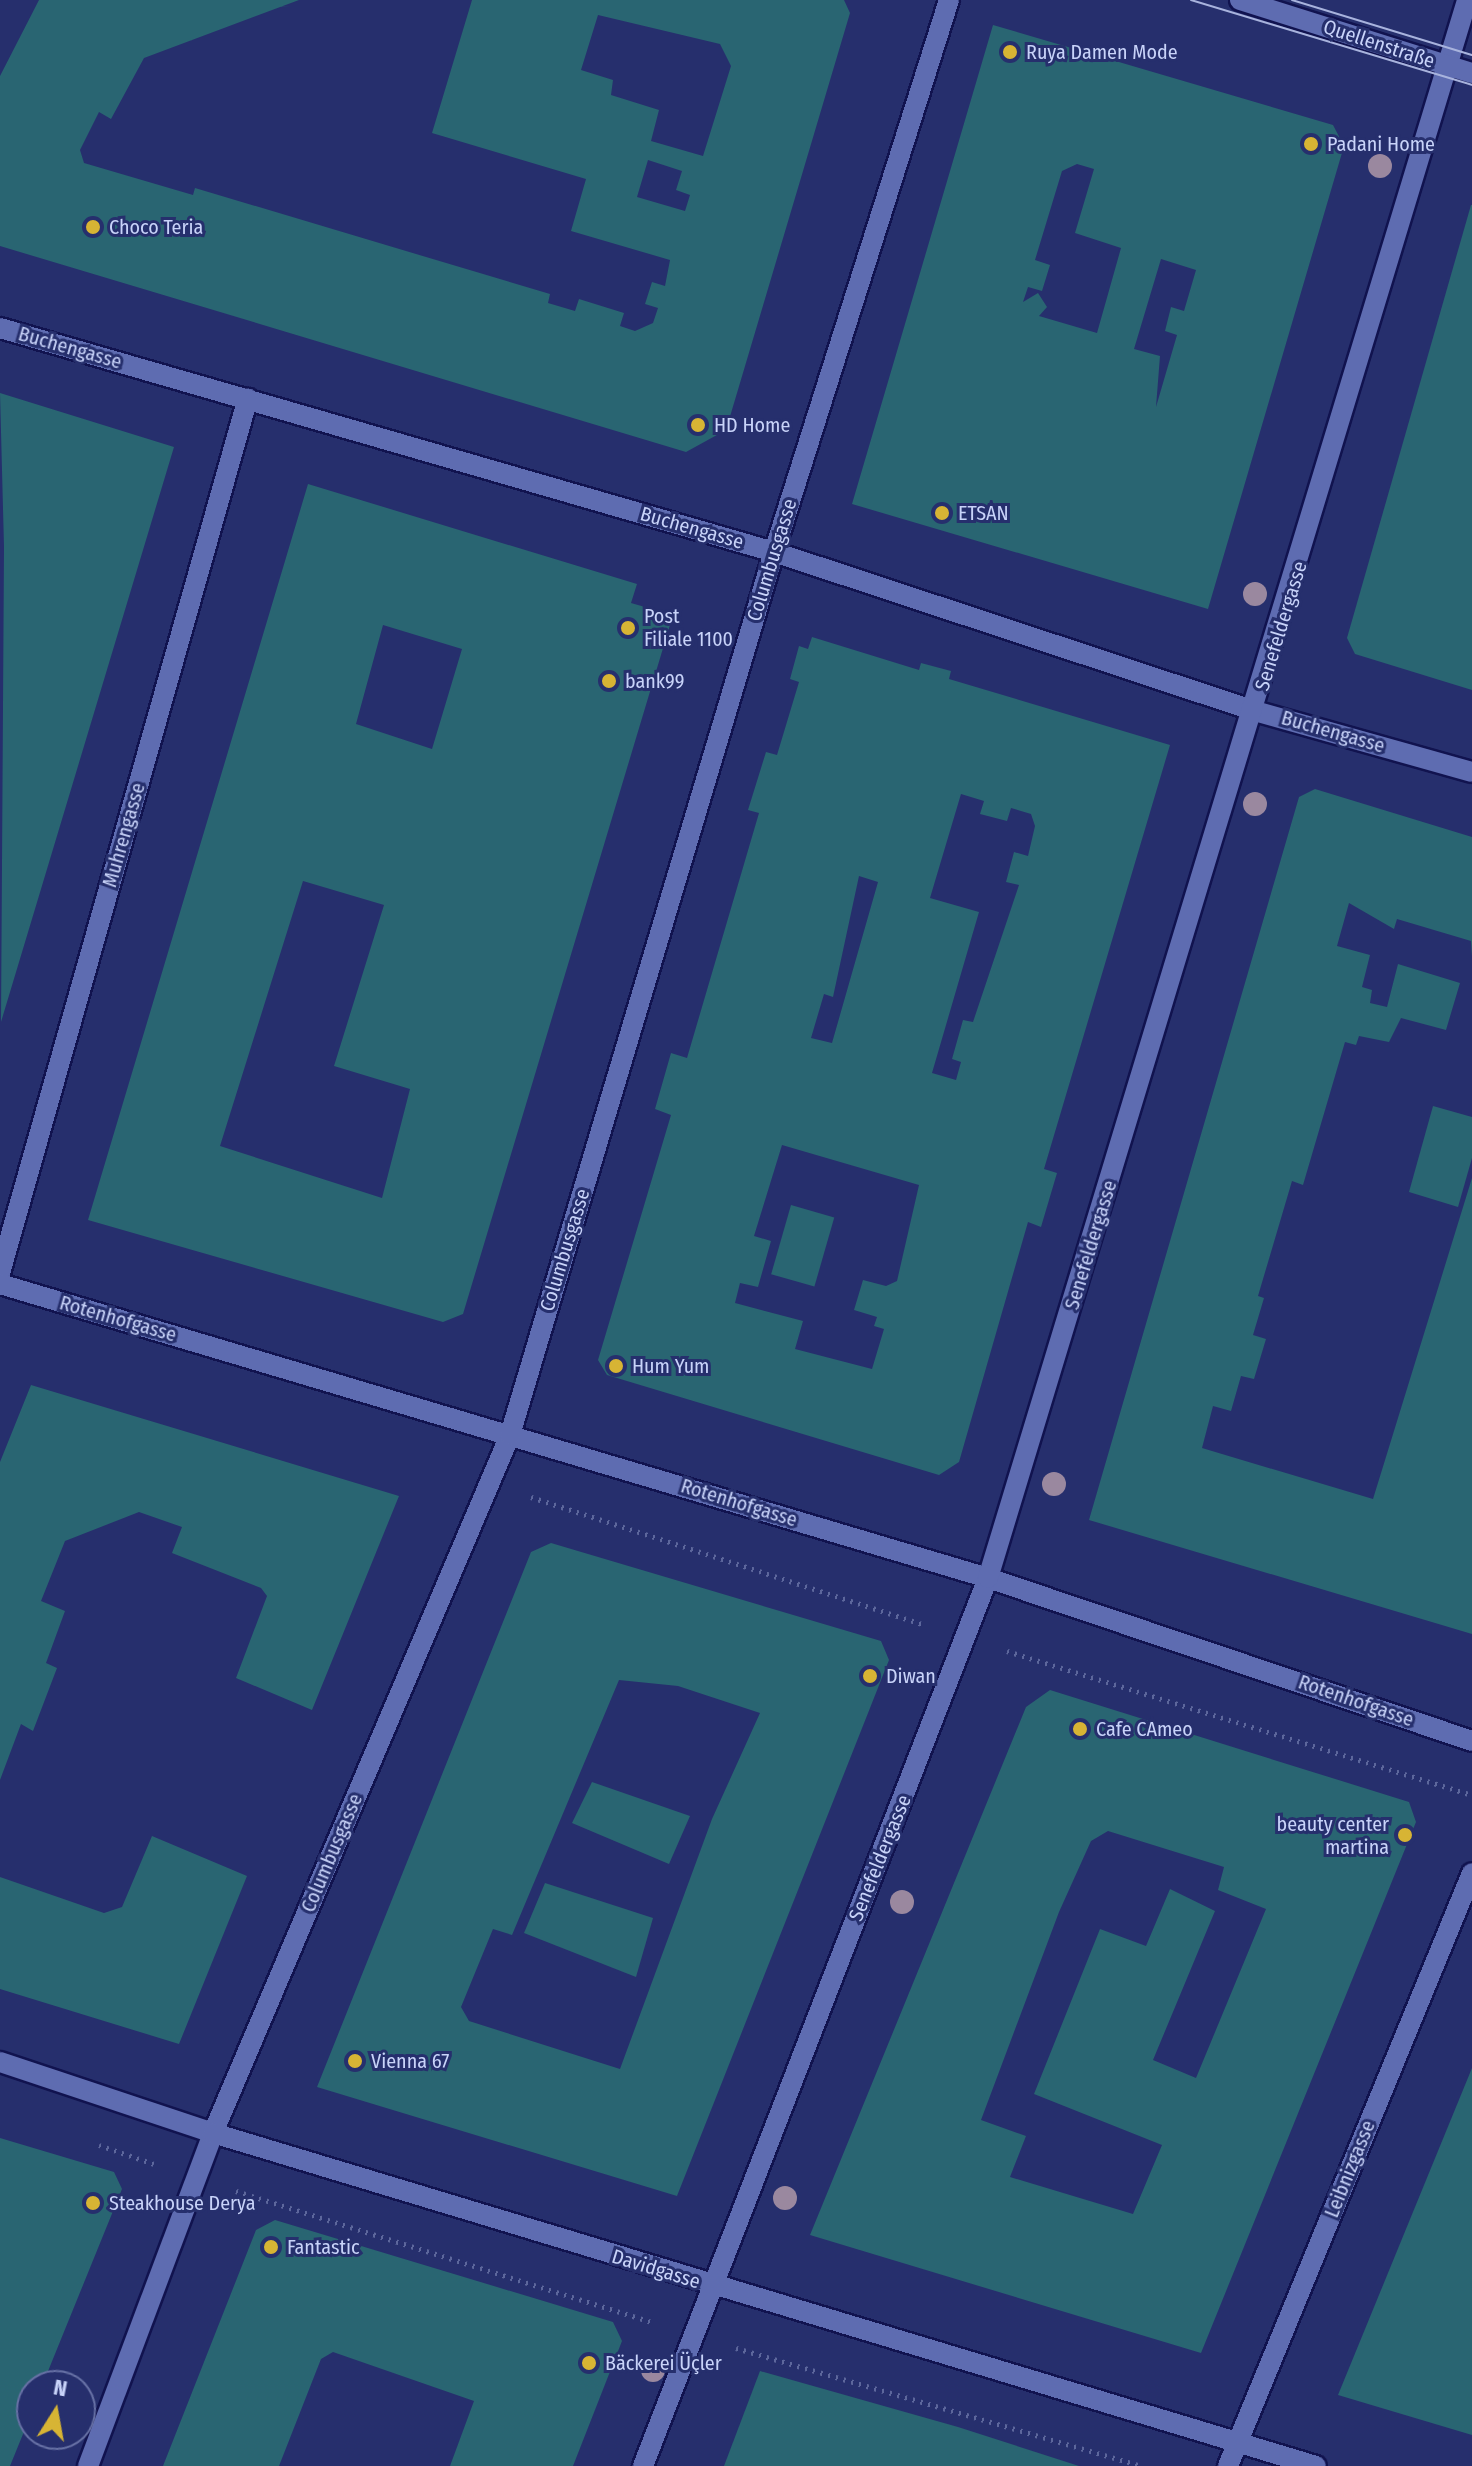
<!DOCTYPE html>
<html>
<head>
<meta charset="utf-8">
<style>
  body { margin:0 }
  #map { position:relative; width:1472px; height:2466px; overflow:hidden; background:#262f6d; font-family:"Fira Sans Condensed",sans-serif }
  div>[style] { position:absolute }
  .building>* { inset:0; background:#296572; transform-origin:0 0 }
  .path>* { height:5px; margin-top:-2.5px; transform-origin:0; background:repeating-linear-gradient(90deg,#5d679c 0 2px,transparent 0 8px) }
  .roads { filter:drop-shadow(2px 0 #11134f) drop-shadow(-2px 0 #11134f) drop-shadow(0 2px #11134f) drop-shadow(0 -2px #11134f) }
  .street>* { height:20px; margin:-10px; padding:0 10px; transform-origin:10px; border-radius:10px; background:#5e6cb1 }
  .secondary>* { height:20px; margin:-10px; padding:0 10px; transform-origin:10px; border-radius:10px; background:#5e6cb1 }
  .tram>* { height:2px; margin:-1px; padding:0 1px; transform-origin:1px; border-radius:1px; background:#a8b3dd }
  .trees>* { width:24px; height:24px; margin:-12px; border-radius:50%; background:#9a889f }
  .dots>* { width:22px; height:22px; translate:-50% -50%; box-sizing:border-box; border:4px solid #262f6d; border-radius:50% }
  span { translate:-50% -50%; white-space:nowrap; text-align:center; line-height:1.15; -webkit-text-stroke:6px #262f6d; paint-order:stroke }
  .street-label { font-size:20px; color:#c8d3f9 }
  .poi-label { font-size:20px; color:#c8d3f9 }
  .left { translate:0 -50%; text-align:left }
  .right { translate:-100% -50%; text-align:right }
  .north { position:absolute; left:16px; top:2370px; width:80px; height:80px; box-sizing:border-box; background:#262f6d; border:2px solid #6771a5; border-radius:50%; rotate:11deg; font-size:22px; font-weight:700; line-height:32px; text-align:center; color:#c8d3f9 }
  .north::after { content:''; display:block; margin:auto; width:28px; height:36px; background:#d7b434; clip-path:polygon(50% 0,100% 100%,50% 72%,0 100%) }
</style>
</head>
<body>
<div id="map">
  <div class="building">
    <div style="clip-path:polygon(evenodd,39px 0,299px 0,144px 58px,111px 119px,99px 112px,80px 150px,84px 163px,193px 195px,195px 188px,550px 294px,548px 303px,575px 311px,579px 299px,624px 313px,620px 326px,635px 331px,653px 323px,658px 308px,645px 304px,652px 282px,665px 286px,670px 260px,571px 231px,586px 179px,432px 133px,472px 0,844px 0,850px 13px,726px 430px,686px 452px,0 246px,0 76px,39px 0,598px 15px,720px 44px,731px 66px,703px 156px,651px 141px,659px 110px,611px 95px,613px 80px,581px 70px,598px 15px,39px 0,648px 160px,682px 171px,676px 190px,690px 195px,685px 211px,637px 197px,648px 160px)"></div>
    <div style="clip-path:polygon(evenodd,993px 25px,1333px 125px,1344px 146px,1208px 609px,852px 504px,993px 25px,1077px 164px,1094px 169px,1075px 233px,1121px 248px,1097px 333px,1039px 316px,1047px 307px,1038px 293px,1023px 302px,1028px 287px,1042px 291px,1050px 265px,1035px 260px,1062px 171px,1077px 164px,993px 25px,1161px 259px,1196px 270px,1184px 311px,1171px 307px,1165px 331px,1177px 335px,1156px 407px,1160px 356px,1134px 349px,1161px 259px)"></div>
    <div style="clip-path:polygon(1471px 205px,1472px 205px,1472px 690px,1355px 654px,1347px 638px)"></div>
    <div style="clip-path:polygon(0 393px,174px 447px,1px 1022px,4px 547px)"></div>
    <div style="clip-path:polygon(evenodd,308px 484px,637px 584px,631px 603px,673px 615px,463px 1314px,443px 1322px,88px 1220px,308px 484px,383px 625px,462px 649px,432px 749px,356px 724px,383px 625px,308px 484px,303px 881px,384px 905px,334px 1066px,410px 1089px,382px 1198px,220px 1146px,303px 881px)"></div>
    <div style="clip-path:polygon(evenodd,812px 637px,919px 670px,921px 663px,951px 671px,949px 679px,1170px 745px,1044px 1169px,1057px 1173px,1041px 1227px,1028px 1222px,959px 1462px,939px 1475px,607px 1375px,598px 1360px,671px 1115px,655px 1109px,671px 1053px,687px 1058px,759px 813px,748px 810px,766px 752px,777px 755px,799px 682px,790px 679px,799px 646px,808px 649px,812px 637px,961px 794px,984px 801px,980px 814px,1007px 821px,1011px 808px,1031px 814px,1035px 826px,1028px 856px,1014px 852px,1006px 882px,1019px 885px,973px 1022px,963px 1020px,952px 1059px,961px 1062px,956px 1080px,932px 1073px,979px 912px,930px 898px,961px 794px,812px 637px,859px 876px,878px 882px,832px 1043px,811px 1038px,824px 994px,833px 997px,859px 876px,812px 637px,782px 1145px,919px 1185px,897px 1281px,886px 1286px,863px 1280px,854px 1310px,877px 1317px,874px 1326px,884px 1329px,872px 1369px,795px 1349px,803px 1321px,735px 1303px,740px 1283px,758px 1287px,771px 1241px,754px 1236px,782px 1145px)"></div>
    <div style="clip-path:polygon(1315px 789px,1472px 837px,1472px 957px,1471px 941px,1397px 919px,1394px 929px,1349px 903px,1337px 946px,1370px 955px,1362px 987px,1372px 990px,1370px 1003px,1387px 1007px,1398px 964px,1460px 983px,1446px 1030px,1401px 1018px,1389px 1042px,1359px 1036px,1356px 1045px,1345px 1042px,1303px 1185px,1292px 1181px,1258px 1296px,1264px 1298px,1253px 1335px,1266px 1339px,1254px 1379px,1241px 1376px,1231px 1411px,1213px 1406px,1202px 1448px,1373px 1499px,1472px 1178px,1472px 1634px,1089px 1520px,1299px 797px)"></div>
    <div style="clip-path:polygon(1433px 1106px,1472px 1117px,1472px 1158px,1458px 1207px,1409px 1192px)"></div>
    <div style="left:791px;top:1205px;width:45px;height:72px;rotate:16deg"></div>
    <div style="clip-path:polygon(31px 1385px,399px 1496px,312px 1710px,236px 1678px,267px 1596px,261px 1588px,172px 1553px,182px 1527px,139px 1512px,65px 1541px,41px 1601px,65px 1611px,46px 1663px,57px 1668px,33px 1731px,21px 1724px,0 1780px,0 1462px)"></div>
    <div style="clip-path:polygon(evenodd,551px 1543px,881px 1641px,889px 1660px,677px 2196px,317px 2087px,531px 1552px,551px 1543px,619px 1680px,678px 1686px,760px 1713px,712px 1819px,620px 2069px,469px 2021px,461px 2007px,493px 1929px,512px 1935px,619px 1680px)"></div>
    <div style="clip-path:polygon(evenodd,1050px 1690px,1409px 1802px,1416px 1822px,1201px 2353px,810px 2235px,1026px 1707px,1050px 1690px,1108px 1831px,1224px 1867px,1218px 1890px,1266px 1909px,1196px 2078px,1153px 2060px,1215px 1911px,1170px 1889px,1146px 1946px,1100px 1929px,1034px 2094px,1162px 2145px,1133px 2214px,1010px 2177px,1026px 2136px,981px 2120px,1059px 1912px,1091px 1841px,1108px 1831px)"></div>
    <div style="clip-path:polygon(592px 1782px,690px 1816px,669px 1864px,572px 1823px)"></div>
    <div style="clip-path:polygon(152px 1836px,247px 1876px,179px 2044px,0 1989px,0 1877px,104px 1913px,122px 1907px)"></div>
    <div style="clip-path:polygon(545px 1883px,653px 1918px,636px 1977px,524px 1933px)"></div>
    <div style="clip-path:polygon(1472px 2068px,1472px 2435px,1338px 2395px)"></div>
    <div style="clip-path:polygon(0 2138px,114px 2172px,122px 2189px,42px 2386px,32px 2386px,32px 2412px,10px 2466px,0 2466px)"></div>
    <div style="clip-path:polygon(275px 2220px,613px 2322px,622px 2341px,573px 2466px,450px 2466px,474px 2401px,333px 2352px,321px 2359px,279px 2466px,163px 2466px,256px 2230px)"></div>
    <div style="clip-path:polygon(760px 2371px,958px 2427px,1079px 2466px,724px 2466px)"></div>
  </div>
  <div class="path">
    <div style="left:531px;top:1497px;width:414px;rotate:18deg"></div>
    <div style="left:1007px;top:1651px;width:487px;rotate:17.2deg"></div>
    <div style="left:99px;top:2145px;width:58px;rotate:19.1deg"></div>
    <div style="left:236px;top:2191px;width:438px;rotate:17.5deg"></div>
    <div style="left:736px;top:2348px;width:424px;rotate:16.2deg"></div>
  </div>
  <div class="roads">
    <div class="street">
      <div style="left:0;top:328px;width:806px;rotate:16.14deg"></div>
      <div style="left:774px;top:552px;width:507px;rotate:18.29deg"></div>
      <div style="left:1255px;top:711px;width:225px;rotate:15.7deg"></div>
      <div style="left:0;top:1273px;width:909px;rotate:-74.18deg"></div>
      <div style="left:0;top:1284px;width:1031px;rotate:16.57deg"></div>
      <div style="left:988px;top:1578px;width:511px;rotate:18.61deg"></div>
      <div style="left:88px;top:2466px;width:356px;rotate:-69.4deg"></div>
      <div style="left:213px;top:2133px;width:759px;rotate:-66.95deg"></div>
      <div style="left:510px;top:1435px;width:922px;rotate:-73.35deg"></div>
      <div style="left:774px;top:552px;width:579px;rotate:-72.41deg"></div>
      <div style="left:643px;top:2466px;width:953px;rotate:-68.77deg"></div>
      <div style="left:988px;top:1578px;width:1649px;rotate:-73.11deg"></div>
      <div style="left:1228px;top:2466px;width:641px;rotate:-67.63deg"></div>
    </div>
    <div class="secondary">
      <div style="left:1240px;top:0;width:243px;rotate:17.5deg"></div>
      <div style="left:0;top:2062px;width:225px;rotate:18.4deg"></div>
      <div style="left:213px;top:2133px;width:1152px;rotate:16.8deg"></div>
    </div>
  </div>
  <div class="tram">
    <div style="left:1191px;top:0;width:294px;rotate:16.8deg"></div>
    <div style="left:1292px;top:0;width:188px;rotate:17deg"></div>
  </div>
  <div class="trees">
    <div style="left:1380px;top:166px"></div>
    <div style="left:1255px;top:594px"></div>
    <div style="left:1255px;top:804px"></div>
    <div style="left:1054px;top:1484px"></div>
    <div style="left:902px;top:1902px"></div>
    <div style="left:785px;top:2198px"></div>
    <div style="left:653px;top:2370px"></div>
  </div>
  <div class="dots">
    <div style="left:1010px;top:52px;background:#d7b434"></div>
    <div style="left:1311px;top:144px;background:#d7b434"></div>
    <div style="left:93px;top:227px;background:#d7b434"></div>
    <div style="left:698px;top:425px;background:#d7b434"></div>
    <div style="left:942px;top:513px;background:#d7b434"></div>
    <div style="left:628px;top:628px;background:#d7b434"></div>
    <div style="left:609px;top:681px;background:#d7b434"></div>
    <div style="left:616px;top:1366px;background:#d7b434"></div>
    <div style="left:870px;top:1676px;background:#d7b434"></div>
    <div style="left:1080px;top:1729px;background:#d7b434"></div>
    <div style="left:1405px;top:1835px;background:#d7b434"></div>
    <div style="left:355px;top:2061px;background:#d7b434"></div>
    <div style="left:93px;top:2203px;background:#d7b434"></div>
    <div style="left:271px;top:2247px;background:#d7b434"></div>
    <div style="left:589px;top:2363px;background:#d7b434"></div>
  </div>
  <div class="street-label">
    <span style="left:1379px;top:44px;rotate:18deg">Quellenstraße</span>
    <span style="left:70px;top:348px;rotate:16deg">Buchengasse</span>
    <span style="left:692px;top:528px;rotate:16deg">Buchengasse</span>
    <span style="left:772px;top:560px;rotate:-73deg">Columbusgasse</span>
    <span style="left:1281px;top:626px;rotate:-73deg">Senefeldergasse</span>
    <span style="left:1333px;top:732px;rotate:16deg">Buchengasse</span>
    <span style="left:124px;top:835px;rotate:-74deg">Muhrengasse</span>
    <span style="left:1091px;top:1245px;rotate:-73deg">Senefeldergasse</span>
    <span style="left:565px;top:1250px;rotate:-73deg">Columbusgasse</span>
    <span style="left:118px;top:1319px;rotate:16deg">Rotenhofgasse</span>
    <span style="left:739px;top:1503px;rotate:17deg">Rotenhofgasse</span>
    <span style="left:1356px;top:1701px;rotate:19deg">Rotenhofgasse</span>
    <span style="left:332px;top:1853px;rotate:-67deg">Columbusgasse</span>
    <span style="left:880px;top:1858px;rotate:-68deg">Senefeldergasse</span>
    <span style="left:1350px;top:2169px;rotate:-68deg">Leibnizgasse</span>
    <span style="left:656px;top:2269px;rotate:17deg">Davidgasse</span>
  </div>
  <div class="poi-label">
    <span class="left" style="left:1026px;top:52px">Ruya Damen Mode</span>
    <span class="left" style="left:1327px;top:144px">Padani Home</span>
    <span class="left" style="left:109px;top:227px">Choco Teria</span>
    <span class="left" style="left:714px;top:425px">HD Home</span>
    <span class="left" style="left:958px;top:513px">ETSAN</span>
    <span class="left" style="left:644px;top:628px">Post<br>Filiale 1100</span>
    <span class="left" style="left:625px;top:681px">bank99</span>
    <span class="left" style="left:632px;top:1366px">Hum Yum</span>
    <span class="left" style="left:886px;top:1676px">Diwan</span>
    <span class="left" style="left:1096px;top:1729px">Cafe CAmeo</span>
    <span class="right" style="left:1389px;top:1836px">beauty center<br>martina</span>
    <span class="left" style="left:371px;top:2061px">Vienna 67</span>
    <span class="left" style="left:109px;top:2203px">Steakhouse Derya</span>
    <span class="left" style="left:287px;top:2247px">Fantastic</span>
    <span class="left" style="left:605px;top:2363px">Bäckerei Üçler</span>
  </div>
  <div class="north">N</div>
</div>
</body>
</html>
